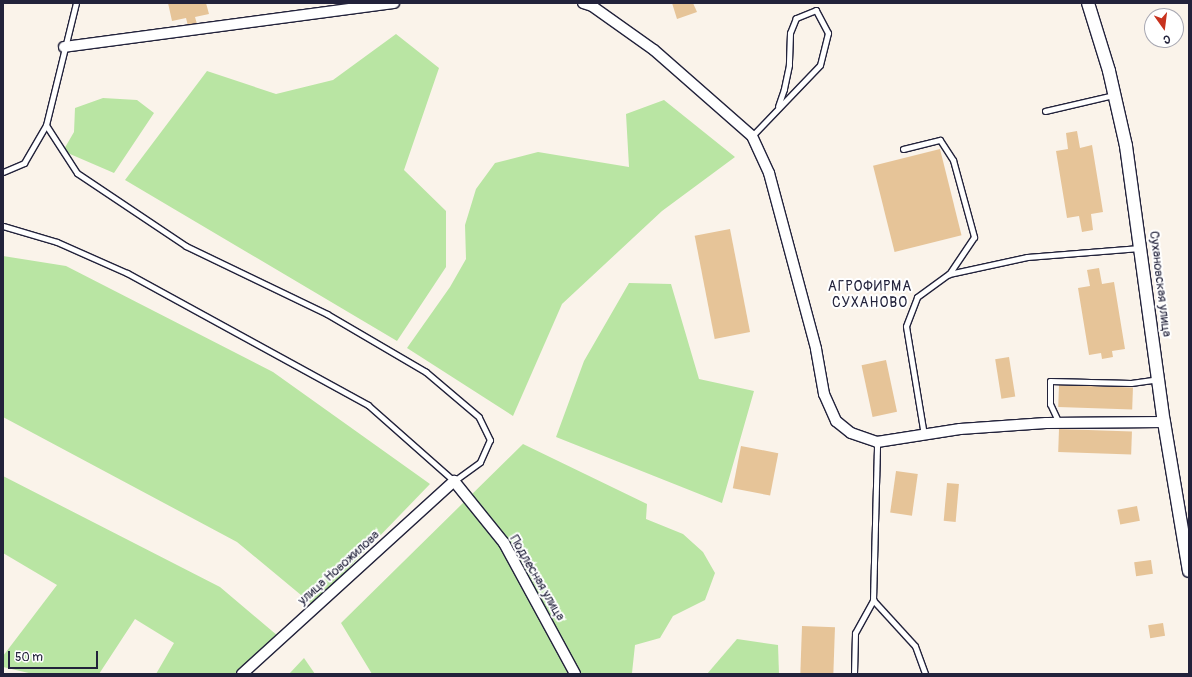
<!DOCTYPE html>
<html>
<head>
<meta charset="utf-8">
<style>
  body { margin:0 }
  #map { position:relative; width:1192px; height:677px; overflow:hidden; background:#faf3ea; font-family:Pangolin,sans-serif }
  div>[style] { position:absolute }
  .green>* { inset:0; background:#b9e5a3 }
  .building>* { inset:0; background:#e6c498; transform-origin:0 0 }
  .roads { filter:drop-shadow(1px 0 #22223b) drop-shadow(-1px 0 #22223b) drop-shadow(0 1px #22223b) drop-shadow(0 -1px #22223b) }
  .service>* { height:5px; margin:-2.5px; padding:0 2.5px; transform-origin:2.5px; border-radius:2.5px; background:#fff }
  .minor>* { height:10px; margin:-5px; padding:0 5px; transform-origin:5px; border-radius:5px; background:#fff }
  .tertiary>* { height:12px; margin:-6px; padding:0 6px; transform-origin:6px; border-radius:6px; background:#fff }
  span { translate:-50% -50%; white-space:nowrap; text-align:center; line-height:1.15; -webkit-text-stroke:4px #fff; paint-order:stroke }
  .street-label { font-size:13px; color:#22223b }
  .neighbourhood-label { font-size:14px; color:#22223b; letter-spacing:1px }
  .frame { position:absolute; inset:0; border:4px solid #22223b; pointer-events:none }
  .north { position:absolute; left:1144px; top:8px; width:40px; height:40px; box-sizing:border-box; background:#fff; border:1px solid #a7a7b1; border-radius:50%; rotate:166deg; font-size:11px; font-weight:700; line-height:16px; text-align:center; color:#22223b }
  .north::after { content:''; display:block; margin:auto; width:14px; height:18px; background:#c8321e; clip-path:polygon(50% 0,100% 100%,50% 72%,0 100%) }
  .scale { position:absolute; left:8px; top:651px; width:90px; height:18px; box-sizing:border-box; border:2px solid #22223b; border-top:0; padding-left:5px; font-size:12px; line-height:14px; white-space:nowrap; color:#22223b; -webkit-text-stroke:3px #fff; paint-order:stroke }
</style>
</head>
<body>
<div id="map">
  <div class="green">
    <div style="clip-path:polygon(396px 34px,439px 68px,404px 170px,446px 211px,446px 267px,397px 341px,125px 180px,207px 71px,276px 94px,333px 80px)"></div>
    <div style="clip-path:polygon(103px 98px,137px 100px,154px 113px,114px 173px,63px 151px,74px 132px,75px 108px)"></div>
    <div style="clip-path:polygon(664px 100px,735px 157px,662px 211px,562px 304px,513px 416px,407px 348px,450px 287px,466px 259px,465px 225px,476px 189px,495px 163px,538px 152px,629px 167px,626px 114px)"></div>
    <div style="clip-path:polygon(3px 256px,66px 266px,273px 372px,430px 484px,313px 605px,237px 542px,3px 417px)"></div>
    <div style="clip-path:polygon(629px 283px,671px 284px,699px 379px,754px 391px,722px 503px,556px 437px,584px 361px)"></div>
    <div style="clip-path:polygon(523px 444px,647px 504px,646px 519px,683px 534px,703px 552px,715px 573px,705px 600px,673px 616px,660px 638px,635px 645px,632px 673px,668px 674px,372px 674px,341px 623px)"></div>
    <div style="clip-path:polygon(3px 476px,220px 587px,278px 636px,242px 674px,156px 674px,174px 643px,135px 619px,99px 674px,33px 674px,3px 667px,3px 656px,57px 585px,3px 553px)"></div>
    <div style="clip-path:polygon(737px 639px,778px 645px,779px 674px,707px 674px)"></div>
    <div style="clip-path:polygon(304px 658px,315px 674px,289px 674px)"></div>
  </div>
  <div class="building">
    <div style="clip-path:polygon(168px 3px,206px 3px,209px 14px,195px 17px,197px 24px,188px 26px,186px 18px,172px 21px)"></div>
    <div style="clip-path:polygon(672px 3px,693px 3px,697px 12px,677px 19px)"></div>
    <div style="clip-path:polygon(1077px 131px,1080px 148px,1092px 145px,1103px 212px,1091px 214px,1093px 230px,1082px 232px,1079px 216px,1067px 218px,1056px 151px,1068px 149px,1066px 133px)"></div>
    <div style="left:940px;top:149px;width:89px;height:69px;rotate:76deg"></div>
    <div style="left:730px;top:229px;width:105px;height:36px;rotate:79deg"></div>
    <div style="clip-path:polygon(1099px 268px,1102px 284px,1114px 282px,1125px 349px,1112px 351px,1113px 357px,1102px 359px,1101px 353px,1089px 355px,1078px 288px,1090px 286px,1087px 270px)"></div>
    <div style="left:1009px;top:357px;width:40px;height:14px;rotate:81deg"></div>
    <div style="left:886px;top:360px;width:53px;height:25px;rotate:78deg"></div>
    <div style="left:1059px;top:385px;width:74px;height:22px;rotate:2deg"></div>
    <div style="left:1059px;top:429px;width:73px;height:23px;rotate:2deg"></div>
    <div style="left:741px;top:446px;width:38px;height:43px;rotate:11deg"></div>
    <div style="left:896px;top:471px;width:22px;height:42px;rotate:8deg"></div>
    <div style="left:947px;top:483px;width:12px;height:38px;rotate:5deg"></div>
    <div style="left:1137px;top:506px;width:15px;height:20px;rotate:79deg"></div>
    <div style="left:1151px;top:560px;width:14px;height:17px;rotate:82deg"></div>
    <div style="left:1163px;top:623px;width:13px;height:15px;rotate:81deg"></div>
    <div style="left:802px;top:626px;width:33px;height:48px;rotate:2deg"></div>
  </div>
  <div class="roads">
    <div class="service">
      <div style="left:1045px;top:111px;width:71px;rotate:-13.1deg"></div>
      <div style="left:752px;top:136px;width:98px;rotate:-46.2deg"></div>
      <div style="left:820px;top:65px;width:33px;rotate:-76deg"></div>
      <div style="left:828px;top:33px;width:26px;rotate:-118deg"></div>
      <div style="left:816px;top:10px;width:22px;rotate:158deg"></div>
      <div style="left:796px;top:18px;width:16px;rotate:112deg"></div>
      <div style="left:790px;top:33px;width:32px;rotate:92deg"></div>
      <div style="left:789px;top:65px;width:25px;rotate:102deg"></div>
      <div style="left:784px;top:89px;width:18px;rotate:109deg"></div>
      <div style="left:903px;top:149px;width:38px;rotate:-14deg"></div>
      <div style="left:940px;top:140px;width:24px;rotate:57deg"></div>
      <div style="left:953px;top:160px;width:80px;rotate:74.7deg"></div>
      <div style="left:974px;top:237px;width:45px;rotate:124deg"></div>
      <div style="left:3px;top:172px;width:23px;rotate:-23deg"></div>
      <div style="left:24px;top:163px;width:44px;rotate:-59.9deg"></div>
      <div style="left:46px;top:125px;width:126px;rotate:-76.2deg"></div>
      <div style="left:3px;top:226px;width:56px;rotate:16.5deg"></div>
      <div style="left:57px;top:242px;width:77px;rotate:23.9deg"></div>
      <div style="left:127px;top:273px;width:275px;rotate:28.7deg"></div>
      <div style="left:368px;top:405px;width:115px;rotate:41.5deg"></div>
      <div style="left:454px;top:481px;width:32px;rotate:-36deg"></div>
      <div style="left:480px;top:462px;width:24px;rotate:-66deg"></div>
      <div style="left:490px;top:440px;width:25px;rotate:-116deg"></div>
      <div style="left:479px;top:417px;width:70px;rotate:-139.7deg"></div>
      <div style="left:426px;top:372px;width:115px;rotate:-149.6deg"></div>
      <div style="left:327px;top:314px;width:157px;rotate:-154.3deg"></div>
      <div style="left:186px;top:246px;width:131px;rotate:-146.2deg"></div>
      <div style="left:77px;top:173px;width:57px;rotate:-122.9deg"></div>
      <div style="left:1059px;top:423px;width:21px;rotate:-115deg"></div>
      <div style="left:1050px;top:404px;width:23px;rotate:-90deg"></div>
      <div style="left:1050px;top:381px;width:81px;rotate:1.4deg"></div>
      <div style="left:1131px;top:383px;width:27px;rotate:-8deg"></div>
      <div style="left:924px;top:435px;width:110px;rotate:-99.4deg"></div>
      <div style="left:906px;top:326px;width:31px;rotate:-69deg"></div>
      <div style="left:917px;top:297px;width:39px;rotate:-36deg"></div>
      <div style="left:949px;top:274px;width:80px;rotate:-12.3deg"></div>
      <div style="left:1027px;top:257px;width:113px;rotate:-4.6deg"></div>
      <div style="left:873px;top:600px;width:62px;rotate:47.6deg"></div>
      <div style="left:915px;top:646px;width:30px;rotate:70deg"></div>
      <div style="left:854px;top:674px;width:41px;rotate:-88.6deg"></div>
      <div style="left:855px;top:633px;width:38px;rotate:-61deg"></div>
      <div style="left:873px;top:600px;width:158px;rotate:-88.5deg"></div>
    </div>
    <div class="minor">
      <div style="left:583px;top:3px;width:9px;rotate:18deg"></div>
      <div style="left:592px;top:6px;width:76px;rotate:35.4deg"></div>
      <div style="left:654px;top:50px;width:130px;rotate:41.3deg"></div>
      <div style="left:752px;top:136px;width:41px;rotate:65.3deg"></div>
      <div style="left:769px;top:173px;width:182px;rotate:75deg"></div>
      <div style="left:816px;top:349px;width:46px;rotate:79.9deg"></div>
      <div style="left:824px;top:394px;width:30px;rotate:66deg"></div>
      <div style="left:836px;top:421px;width:19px;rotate:39deg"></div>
      <div style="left:851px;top:433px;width:28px;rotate:19deg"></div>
      <div style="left:877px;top:442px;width:84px;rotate:-8.9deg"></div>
      <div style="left:960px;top:429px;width:86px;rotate:-4deg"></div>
      <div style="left:1046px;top:423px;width:118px;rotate:-0.5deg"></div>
      <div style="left:64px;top:47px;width:333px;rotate:-7.6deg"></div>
      <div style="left:242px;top:674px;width:287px;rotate:-42.3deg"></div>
      <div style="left:454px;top:481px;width:80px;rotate:51.1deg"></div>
      <div style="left:504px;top:543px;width:149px;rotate:61.5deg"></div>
    </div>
    <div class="tertiary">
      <div style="left:1088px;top:3px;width:71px;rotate:72.8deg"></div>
      <div style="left:1109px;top:71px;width:77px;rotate:77.2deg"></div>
      <div style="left:1126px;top:146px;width:279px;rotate:82.2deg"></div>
      <div style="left:1164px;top:422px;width:151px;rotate:80.5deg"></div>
    </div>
  </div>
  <div class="street-label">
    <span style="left:1160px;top:284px;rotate:83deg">Сухановская улица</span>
    <span style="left:339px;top:568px;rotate:-42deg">улица Новожилова</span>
    <span style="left:537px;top:578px;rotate:60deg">Подлесная улица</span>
  </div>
  <div class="neighbourhood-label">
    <span style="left:870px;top:295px">АГРОФИРМА<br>СУХАНОВО</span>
  </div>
  <div class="frame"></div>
  <div class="north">С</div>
  <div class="scale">50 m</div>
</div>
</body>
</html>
